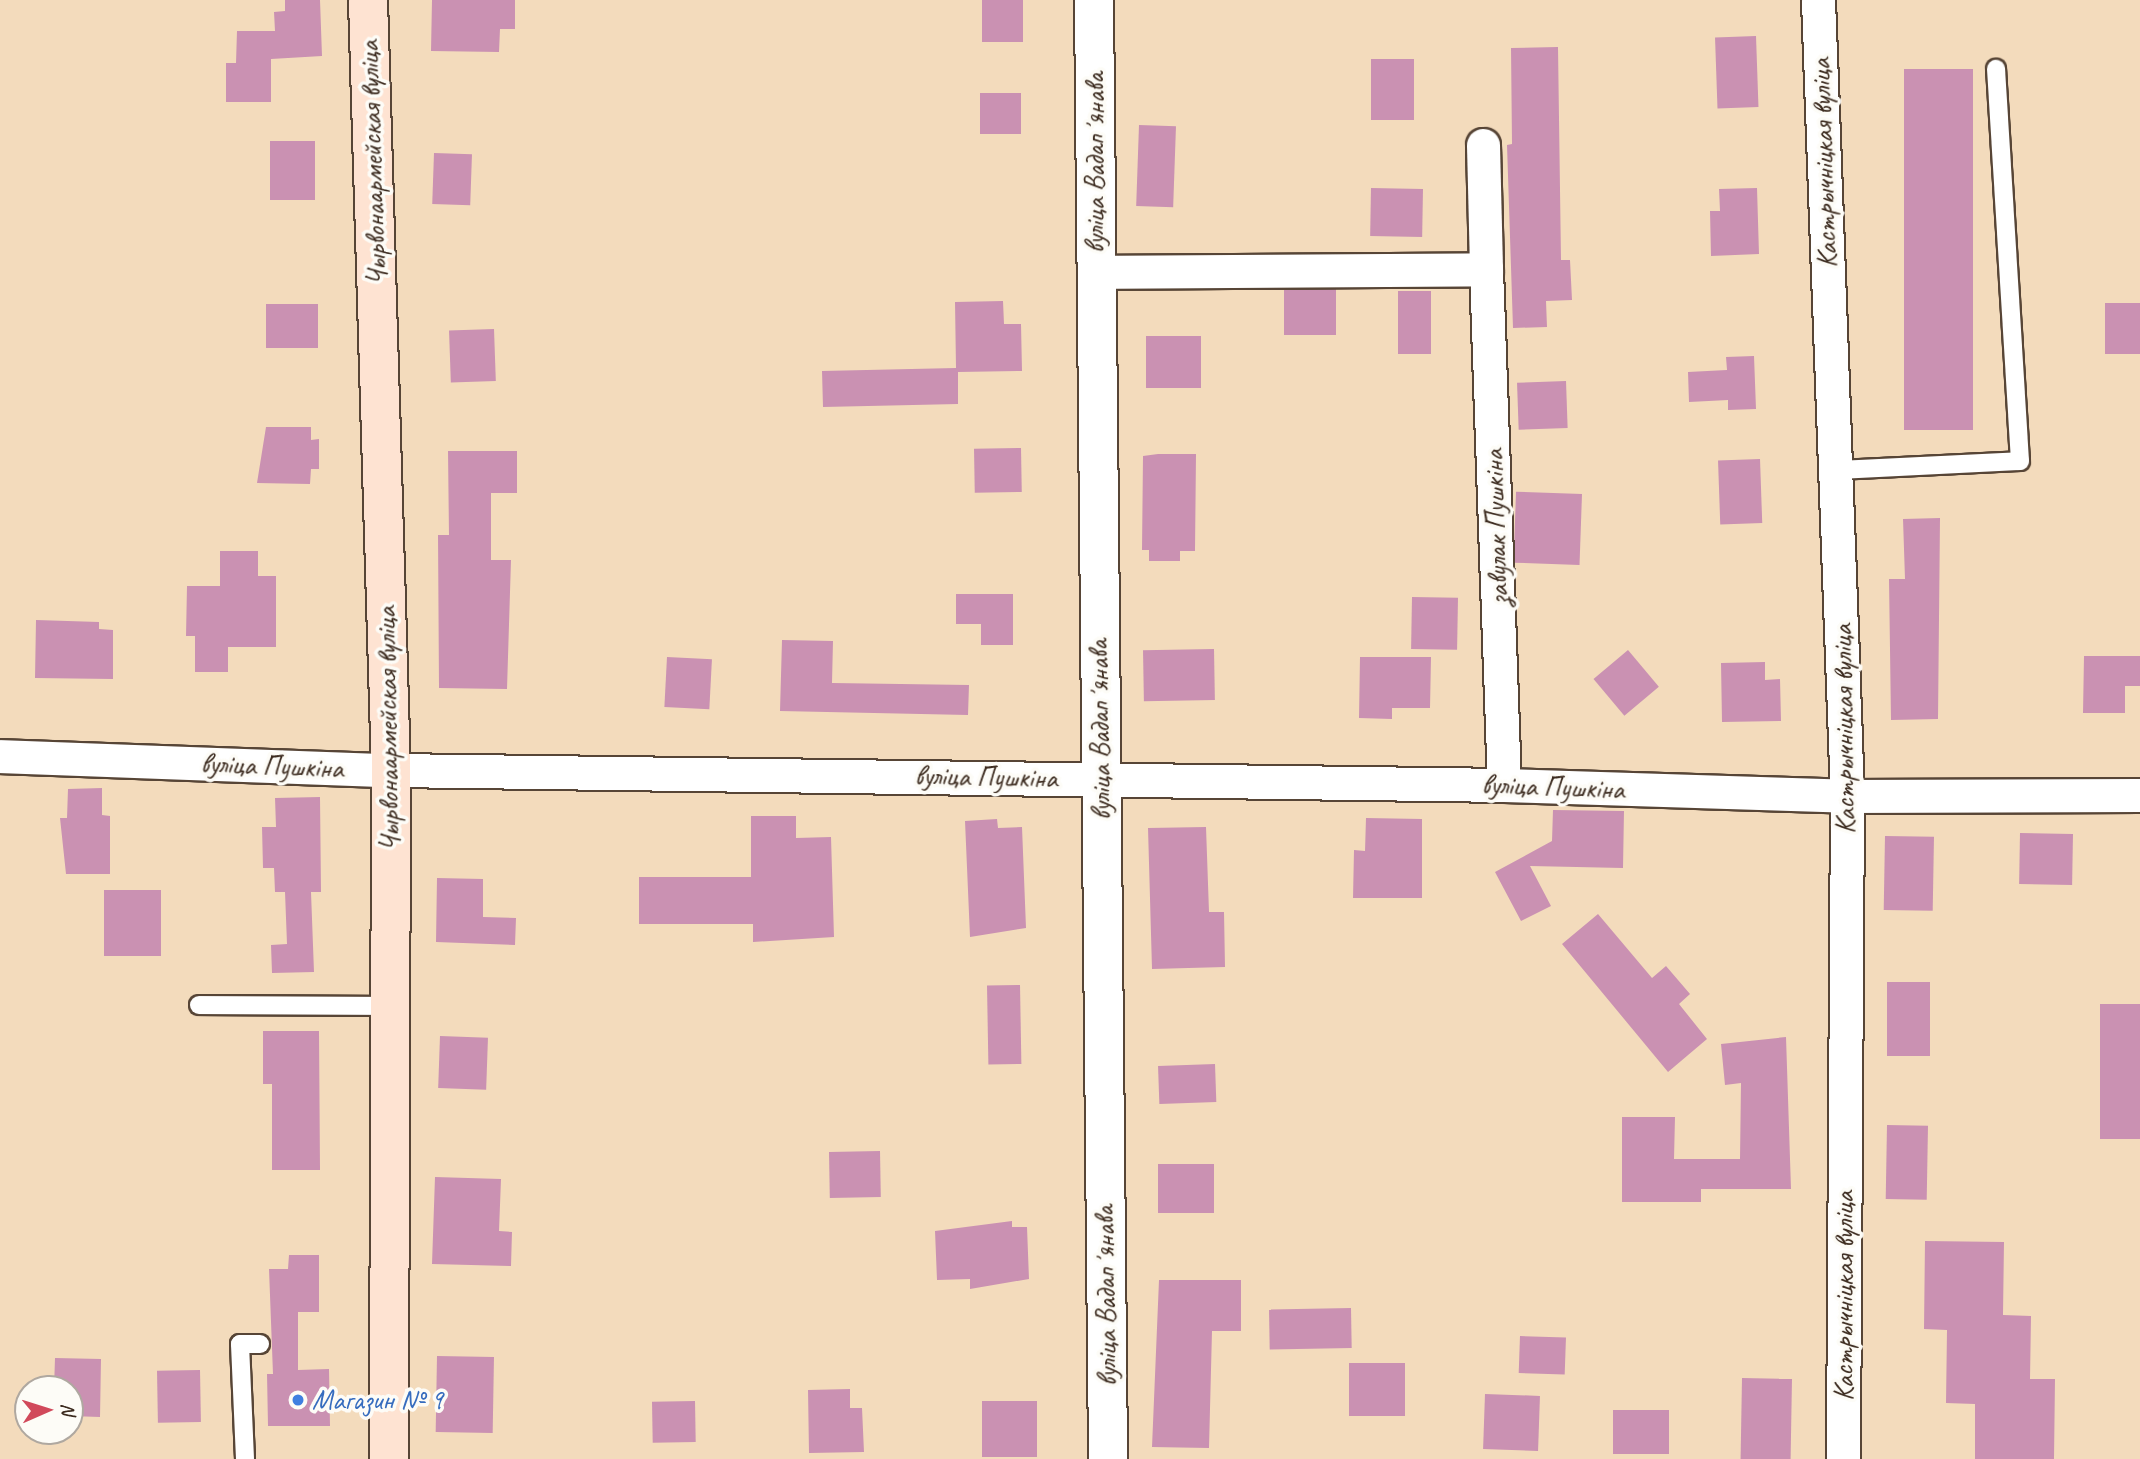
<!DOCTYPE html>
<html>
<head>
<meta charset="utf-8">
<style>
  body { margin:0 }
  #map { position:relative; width:2140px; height:1459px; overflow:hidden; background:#f3dbbc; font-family:Caveat,sans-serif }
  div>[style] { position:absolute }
  .building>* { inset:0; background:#ca91b2; transform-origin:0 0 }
  .roads { filter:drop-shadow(2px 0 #574536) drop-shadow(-2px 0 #574536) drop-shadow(0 2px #574536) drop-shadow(0 -2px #574536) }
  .service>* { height:18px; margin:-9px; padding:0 9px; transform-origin:9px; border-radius:9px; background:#fff }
  .minor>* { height:33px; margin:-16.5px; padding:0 16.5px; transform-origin:16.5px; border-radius:16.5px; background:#fff }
  .tertiary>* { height:38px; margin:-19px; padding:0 19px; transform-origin:19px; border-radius:19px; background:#fff }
  .secondary>* { height:38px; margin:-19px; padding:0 19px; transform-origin:19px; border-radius:19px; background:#fee3d2 }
  .dots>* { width:19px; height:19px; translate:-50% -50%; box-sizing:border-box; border:4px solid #fdfcf7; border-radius:50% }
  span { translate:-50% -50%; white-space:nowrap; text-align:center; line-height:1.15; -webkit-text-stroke:7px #fdfcf7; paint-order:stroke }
  .street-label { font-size:28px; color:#3b2a1e }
  .shop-label { font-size:28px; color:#366cbe }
  .left { translate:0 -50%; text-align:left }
  .north { position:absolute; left:14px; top:1375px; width:70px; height:70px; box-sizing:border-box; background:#fdfcf7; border:2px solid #afa8a0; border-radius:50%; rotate:87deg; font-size:19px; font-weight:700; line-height:28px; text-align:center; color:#3b2a1e }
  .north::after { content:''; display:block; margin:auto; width:24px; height:32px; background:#d1495b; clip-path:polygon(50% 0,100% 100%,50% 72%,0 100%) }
</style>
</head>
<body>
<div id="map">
  <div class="building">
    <div style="clip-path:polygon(285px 0,320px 0,322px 56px,271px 59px,271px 102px,226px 102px,226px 63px,236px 63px,237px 31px,275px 31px,274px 12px,285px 11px)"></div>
    <div style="clip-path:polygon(432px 0,515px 0,515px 29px,500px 29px,499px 52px,431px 51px)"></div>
    <div style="left:982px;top:0;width:41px;height:42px"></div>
    <div style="left:1756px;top:36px;width:71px;height:41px;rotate:88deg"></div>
    <div style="clip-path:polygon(1558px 47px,1561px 260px,1570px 260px,1572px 300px,1546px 301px,1547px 327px,1513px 328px,1507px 145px,1512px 144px,1511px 48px)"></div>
    <div style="left:1414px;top:59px;width:61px;height:43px;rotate:90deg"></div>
    <div style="left:1973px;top:69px;width:361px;height:69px;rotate:90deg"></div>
    <div style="left:980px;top:93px;width:41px;height:41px"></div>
    <div style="left:1139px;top:125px;width:37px;height:81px;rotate:2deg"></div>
    <div style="left:270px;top:141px;width:45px;height:59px"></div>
    <div style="left:434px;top:153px;width:38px;height:51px;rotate:2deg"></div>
    <div style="left:1371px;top:188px;width:52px;height:48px;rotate:1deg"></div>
    <div style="clip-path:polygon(1757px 188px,1759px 254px,1711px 256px,1710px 211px,1720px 211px,1719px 189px)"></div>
    <div style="left:1336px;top:289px;width:46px;height:52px;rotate:90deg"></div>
    <div style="left:1398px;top:291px;width:33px;height:63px"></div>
    <div style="clip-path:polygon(1003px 301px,1004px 324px,1021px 324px,1022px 371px,958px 372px,958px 404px,823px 407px,822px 371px,956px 368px,955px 302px)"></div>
    <div style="left:2140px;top:303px;width:51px;height:35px;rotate:90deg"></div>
    <div style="left:266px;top:304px;width:52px;height:44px"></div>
    <div style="left:494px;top:329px;width:52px;height:45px;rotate:88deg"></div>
    <div style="left:1146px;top:336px;width:55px;height:52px"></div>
    <div style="clip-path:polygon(1754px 356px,1756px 409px,1728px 410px,1728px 400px,1689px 402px,1688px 372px,1727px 370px,1726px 357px)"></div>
    <div style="left:1566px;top:381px;width:47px;height:49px;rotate:88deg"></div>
    <div style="clip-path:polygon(266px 427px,311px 427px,311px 440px,319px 439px,319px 469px,311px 469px,310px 484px,257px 483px)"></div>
    <div style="left:1021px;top:448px;width:44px;height:47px;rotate:89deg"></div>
    <div style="clip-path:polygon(448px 451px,517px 451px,517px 493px,491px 493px,491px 560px,511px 560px,507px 689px,439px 688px,438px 535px,449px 535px)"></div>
    <div style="clip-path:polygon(1158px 454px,1196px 454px,1195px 551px,1180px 551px,1180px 561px,1149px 561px,1149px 550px,1142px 550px,1143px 456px)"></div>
    <div style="left:1760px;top:459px;width:64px;height:42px;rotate:88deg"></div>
    <div style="left:1582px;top:494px;width:71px;height:66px;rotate:92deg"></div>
    <div style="clip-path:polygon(1940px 518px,1938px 719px,1891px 720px,1889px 579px,1905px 579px,1903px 519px)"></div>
    <div style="clip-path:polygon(220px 551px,258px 551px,258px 576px,276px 576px,276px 647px,228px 647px,228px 672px,195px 672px,195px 636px,186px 636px,187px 586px,220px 586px)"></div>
    <div style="clip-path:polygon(956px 594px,1013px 594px,1013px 645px,981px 645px,981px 624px,956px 624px)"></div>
    <div style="left:1412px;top:597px;width:46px;height:52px;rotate:1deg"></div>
    <div style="clip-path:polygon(36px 620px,99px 622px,99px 629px,113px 630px,113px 679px,35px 678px)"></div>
    <div style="clip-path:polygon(782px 640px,833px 641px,832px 683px,969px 685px,968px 715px,780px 711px)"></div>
    <div style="left:1214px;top:649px;width:51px;height:71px;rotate:89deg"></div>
    <div style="left:1628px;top:650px;width:48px;height:45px;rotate:50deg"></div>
    <div style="clip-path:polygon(2084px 656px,2140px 656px,2140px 686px,2125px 686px,2125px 713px,2083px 713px)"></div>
    <div style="left:667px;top:657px;width:45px;height:50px;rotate:3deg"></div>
    <div style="clip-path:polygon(1360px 657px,1431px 657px,1430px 708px,1392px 708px,1392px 719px,1359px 718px)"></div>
    <div style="clip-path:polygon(1765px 662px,1765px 680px,1780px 679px,1781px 721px,1722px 722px,1721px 663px)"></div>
    <div style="clip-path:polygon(102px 788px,102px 815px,110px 816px,110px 874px,66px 874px,60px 818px,67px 818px,68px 789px)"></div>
    <div style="clip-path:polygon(320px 797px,321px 892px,311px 892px,314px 972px,272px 973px,271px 945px,287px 944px,285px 892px,275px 892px,274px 868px,263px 868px,262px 827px,276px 827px,275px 798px)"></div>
    <div style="clip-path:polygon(1553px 810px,1624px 811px,1623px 868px,1530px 866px,1551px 906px,1521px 921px,1495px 872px,1552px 841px)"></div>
    <div style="clip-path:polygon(751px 816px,796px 816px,796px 838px,831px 837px,834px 937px,753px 942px,753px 924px,639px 924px,639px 877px,751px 877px)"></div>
    <div style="clip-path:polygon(1366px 818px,1422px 819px,1422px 898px,1353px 898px,1354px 850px,1365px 851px)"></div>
    <div style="clip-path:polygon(997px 819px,998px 828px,1022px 827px,1026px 928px,970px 937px,965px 821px)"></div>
    <div style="clip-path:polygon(1206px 827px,1209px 912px,1224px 912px,1225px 967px,1152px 969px,1148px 828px)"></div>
    <div style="left:2020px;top:833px;width:53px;height:51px;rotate:1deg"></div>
    <div style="left:1885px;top:836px;width:49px;height:74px;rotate:1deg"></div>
    <div style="clip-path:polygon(437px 878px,483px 879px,483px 917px,516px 918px,515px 945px,436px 942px)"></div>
    <div style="left:104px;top:890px;width:57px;height:66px"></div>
    <div style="clip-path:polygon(1598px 914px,1652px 978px,1666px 966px,1690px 994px,1679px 1004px,1707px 1039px,1668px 1072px,1562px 944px)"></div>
    <div style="left:1887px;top:982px;width:43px;height:74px"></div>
    <div style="left:1020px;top:985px;width:79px;height:33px;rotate:89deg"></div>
    <div style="left:2140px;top:1004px;width:135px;height:40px;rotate:90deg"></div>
    <div style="clip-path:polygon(263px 1031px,319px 1031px,320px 1170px,272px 1170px,272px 1084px,263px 1084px)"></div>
    <div style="left:440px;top:1036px;width:48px;height:52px;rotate:2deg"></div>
    <div style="clip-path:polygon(1786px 1037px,1791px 1189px,1701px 1189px,1701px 1202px,1622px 1202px,1622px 1117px,1675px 1117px,1674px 1159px,1740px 1159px,1741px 1083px,1725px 1085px,1721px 1044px)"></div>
    <div style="left:1215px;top:1064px;width:38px;height:57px;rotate:88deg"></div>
    <div style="left:1887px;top:1125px;width:41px;height:74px;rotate:1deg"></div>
    <div style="left:880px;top:1151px;width:46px;height:51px;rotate:89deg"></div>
    <div style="left:1158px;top:1164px;width:56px;height:49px"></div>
    <div style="clip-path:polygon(435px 1177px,501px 1179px,499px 1231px,512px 1232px,511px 1266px,432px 1264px)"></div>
    <div style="clip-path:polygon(1012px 1221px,1012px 1227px,1027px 1227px,1029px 1279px,970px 1289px,970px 1279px,937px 1280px,935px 1231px)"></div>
    <div style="clip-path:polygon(1925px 1241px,2004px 1242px,2003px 1315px,2031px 1316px,2030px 1379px,2055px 1379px,2054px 1459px,1975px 1459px,1975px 1404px,1946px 1403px,1947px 1330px,1924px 1329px)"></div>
    <div style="clip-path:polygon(289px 1255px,319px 1255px,319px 1312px,298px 1312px,298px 1370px,329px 1369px,330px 1426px,268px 1426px,267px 1374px,273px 1374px,269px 1269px,288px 1269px)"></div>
    <div style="clip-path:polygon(1159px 1280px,1241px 1280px,1241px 1331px,1212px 1331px,1209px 1448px,1152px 1447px)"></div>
    <div style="left:1351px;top:1308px;width:40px;height:82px;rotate:89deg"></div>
    <div style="left:1520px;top:1336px;width:46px;height:37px;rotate:2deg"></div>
    <div style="left:437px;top:1356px;width:57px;height:76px;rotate:1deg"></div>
    <div style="clip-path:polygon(55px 1358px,101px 1359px,100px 1417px,70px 1416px,70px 1389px,54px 1389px)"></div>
    <div style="left:1349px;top:1363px;width:56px;height:53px"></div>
    <div style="left:200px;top:1370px;width:52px;height:43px;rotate:89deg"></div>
    <div style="left:1742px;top:1378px;width:50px;height:81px;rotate:1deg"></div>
    <div style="clip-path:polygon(850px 1389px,850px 1408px,862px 1408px,864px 1452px,809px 1453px,808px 1390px)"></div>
    <div style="left:1485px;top:1394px;width:55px;height:55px;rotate:2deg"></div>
    <div style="left:695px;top:1401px;width:41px;height:43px;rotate:89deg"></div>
    <div style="left:982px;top:1401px;width:55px;height:56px"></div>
    <div style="left:1613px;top:1410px;width:56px;height:44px"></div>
  </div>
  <div class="roads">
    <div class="service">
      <div style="left:1837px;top:470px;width:183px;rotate:-2.8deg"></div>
      <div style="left:2020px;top:461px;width:393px;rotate:-93.5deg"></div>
      <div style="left:199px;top:1005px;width:191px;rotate:0.3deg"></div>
      <div style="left:245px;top:1459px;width:115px;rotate:-92.5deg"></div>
      <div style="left:240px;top:1344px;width:20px"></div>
    </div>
    <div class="minor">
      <div style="left:1818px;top:0;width:797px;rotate:87.91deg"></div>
      <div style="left:1847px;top:796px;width:663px;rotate:90.35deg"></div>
      <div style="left:1483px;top:145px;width:124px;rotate:88.6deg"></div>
      <div style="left:1095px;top:272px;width:391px;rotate:-0.4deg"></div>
      <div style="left:1486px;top:269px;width:516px;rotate:88deg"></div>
      <div style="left:0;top:756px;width:391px;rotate:2.1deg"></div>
      <div style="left:391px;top:770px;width:1113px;rotate:0.77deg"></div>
      <div style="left:1504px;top:785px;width:343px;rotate:1.8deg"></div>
      <div style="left:1847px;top:796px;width:293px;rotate:-0.2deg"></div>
    </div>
    <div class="tertiary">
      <div style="left:1094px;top:0;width:1459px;rotate:89.45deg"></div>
    </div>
    <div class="secondary">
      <div style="left:368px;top:0;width:770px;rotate:88.29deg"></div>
      <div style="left:391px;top:770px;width:689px;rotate:90.17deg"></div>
    </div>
  </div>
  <div class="dots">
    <div style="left:298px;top:1400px;background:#3f7fe0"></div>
  </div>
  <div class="street-label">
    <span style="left:373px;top:163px;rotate:-92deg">Чырвонаармейская вуліца</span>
    <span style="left:1095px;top:163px;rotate:-90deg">вуліца Вадапʼянава</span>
    <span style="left:1824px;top:163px;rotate:-92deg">Кастрычніцкая вуліца</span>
    <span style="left:1496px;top:527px;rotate:-92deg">завулак Пушкіна</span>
    <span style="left:388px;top:729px;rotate:-91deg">Чырвонаармейская вуліца</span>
    <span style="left:1844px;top:729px;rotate:-91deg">Кастрычніцкая вуліца</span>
    <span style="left:1100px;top:730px;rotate:-91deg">вуліца Вадапʼянава</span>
    <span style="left:272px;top:766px;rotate:2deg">вуліца Пушкіна</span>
    <span style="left:986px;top:777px;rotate:1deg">вуліца Пушкіна</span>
    <span style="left:1553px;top:787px;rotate:2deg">вуліца Пушкіна</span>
    <span style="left:1106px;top:1296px;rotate:-91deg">вуліца Вадапʼянава</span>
    <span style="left:1844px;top:1296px;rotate:-90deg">Кастрычніцкая вуліца</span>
  </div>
  <div class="shop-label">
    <span class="left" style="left:312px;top:1400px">Магазин № 9</span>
  </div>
  <div class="north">N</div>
</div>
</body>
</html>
